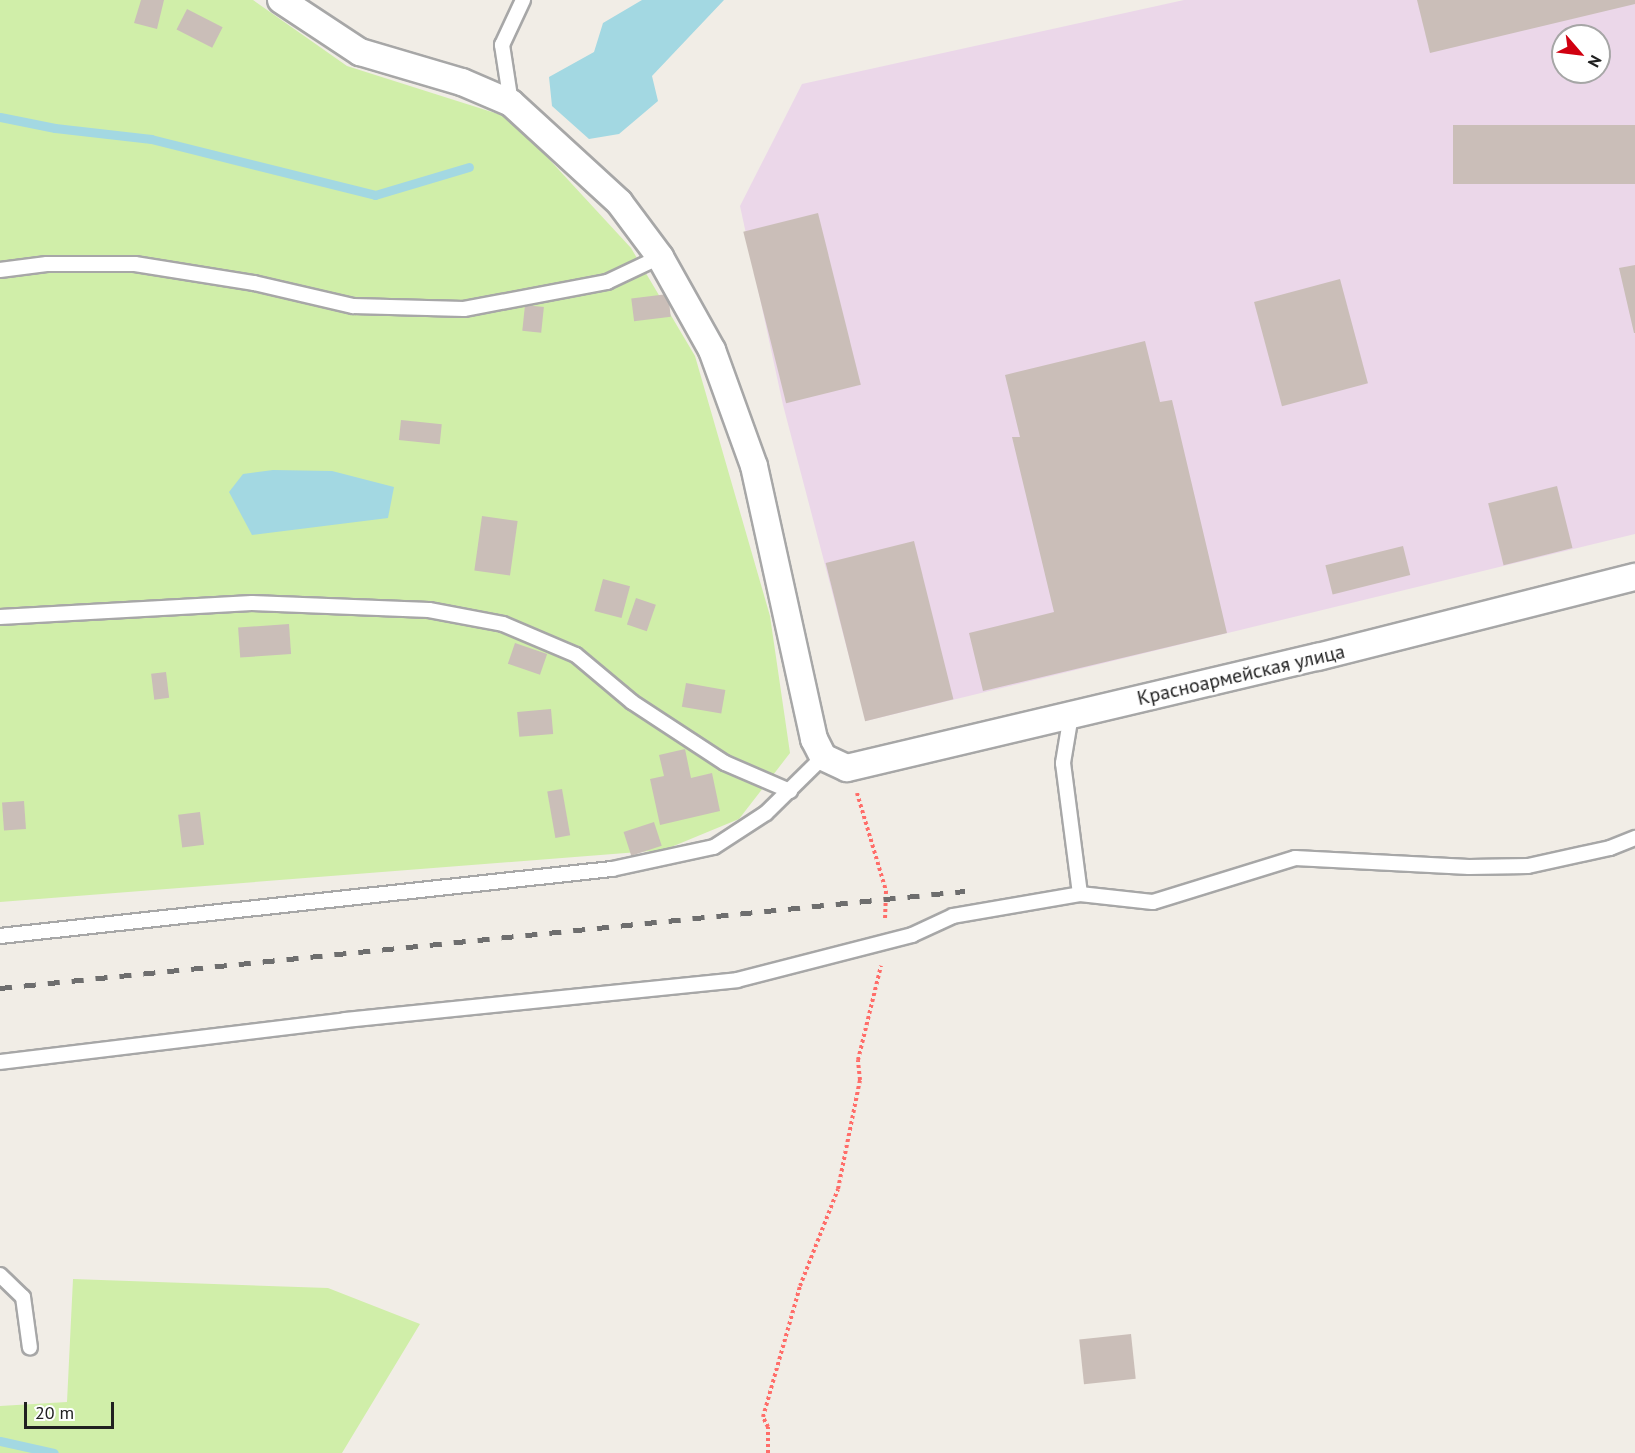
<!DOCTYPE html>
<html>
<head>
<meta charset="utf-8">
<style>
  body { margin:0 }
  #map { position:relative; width:1635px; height:1453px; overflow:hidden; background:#f1ede6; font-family:"PT Sans",sans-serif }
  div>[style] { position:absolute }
  .industrial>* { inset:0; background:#ebd7e9 }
  .grass>* { inset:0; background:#d0eea9 }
  .water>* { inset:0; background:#a3d8e2 }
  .stream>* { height:9px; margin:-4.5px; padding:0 4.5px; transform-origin:4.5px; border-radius:4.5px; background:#a3d8e2 }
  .building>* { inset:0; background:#cabeb8; transform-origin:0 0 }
  .path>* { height:4px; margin-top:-2px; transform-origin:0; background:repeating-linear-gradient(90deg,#ff6d69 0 3px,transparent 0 6px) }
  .roads { filter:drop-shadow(2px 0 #a7a7a7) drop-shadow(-2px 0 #a7a7a7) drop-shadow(0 2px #a7a7a7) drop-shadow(0 -2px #a7a7a7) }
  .lane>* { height:14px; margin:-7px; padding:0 7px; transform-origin:7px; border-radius:7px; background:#fff }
  .street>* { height:26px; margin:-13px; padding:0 13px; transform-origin:13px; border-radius:13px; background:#fff }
  .rail>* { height:4.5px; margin-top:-2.25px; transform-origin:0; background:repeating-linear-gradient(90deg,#6e6e6e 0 12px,transparent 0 24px) }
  span { translate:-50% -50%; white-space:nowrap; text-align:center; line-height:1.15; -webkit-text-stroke:5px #fff; paint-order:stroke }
  .street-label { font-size:20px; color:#202020 }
  .north { position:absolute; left:1551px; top:24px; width:60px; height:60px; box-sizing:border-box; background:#fff; border:2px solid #a6a6a6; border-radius:50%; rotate:118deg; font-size:16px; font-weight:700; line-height:24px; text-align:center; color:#202020 }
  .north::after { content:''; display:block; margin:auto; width:21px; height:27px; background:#d00010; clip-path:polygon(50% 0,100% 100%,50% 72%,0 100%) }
  .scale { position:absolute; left:24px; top:1402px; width:90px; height:27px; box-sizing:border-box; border:3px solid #202020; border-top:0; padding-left:8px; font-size:18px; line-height:21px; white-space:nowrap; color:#202020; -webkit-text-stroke:4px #fff; paint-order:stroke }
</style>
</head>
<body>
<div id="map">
  <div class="industrial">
    <div style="clip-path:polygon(evenodd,1184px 0,1635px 0,1635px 534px,866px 721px,783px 405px,740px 206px,802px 84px,1184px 0,1563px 36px,1599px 36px,1599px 72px,1563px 72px,1563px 36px)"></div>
  </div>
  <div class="grass">
    <div style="clip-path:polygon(0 0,253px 0,347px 66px,511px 118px,631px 248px,695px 356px,770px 616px,790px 753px,739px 819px,664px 850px,0 902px)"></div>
    <div style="clip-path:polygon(73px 1279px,328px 1288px,420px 1324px,342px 1453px,0 1453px,0 1406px,67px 1402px)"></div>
  </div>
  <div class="water">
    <div style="clip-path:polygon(642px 0,724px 0,652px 76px,658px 101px,619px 134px,589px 139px,552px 106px,549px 77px,594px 52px,603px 23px)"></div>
    <div style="clip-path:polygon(273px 470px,332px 471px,394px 487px,388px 518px,252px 535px,229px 492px,243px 474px)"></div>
  </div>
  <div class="stream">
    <div style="left:0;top:117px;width:56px;rotate:11.3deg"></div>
    <div style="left:55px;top:128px;width:97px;rotate:6.5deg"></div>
    <div style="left:151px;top:139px;width:231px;rotate:14deg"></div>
    <div style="left:375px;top:195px;width:98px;rotate:-16.6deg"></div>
    <div style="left:0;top:1441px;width:55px;rotate:12.5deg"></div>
  </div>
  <div class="building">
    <div style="clip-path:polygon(141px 0,164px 0,157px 29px,134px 23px)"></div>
    <div style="clip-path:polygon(1417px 0,1635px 0,1635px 4px,1430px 53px)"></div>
    <div style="left:187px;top:9px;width:40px;height:23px;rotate:27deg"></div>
    <div style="left:1635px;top:125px;width:59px;height:182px;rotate:90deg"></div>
    <div style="left:818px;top:213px;width:177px;height:77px;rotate:76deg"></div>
    <div style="clip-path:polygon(1635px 265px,1635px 333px,1634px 333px,1619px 268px)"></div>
    <div style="left:1340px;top:279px;width:108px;height:89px;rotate:75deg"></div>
    <div style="left:668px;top:294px;width:23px;height:37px;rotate:83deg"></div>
    <div style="left:525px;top:305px;width:19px;height:26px;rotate:6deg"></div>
    <div style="clip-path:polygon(1145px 341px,1160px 402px,1172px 400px,1227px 633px,983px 691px,969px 633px,1054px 612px,1012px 437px,1020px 437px,1005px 375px)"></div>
    <div style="left:401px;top:420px;width:41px;height:20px;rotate:6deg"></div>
    <div style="left:1557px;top:486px;width:64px;height:71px;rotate:76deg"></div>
    <div style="left:482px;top:516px;width:36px;height:55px;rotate:8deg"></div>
    <div style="left:914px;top:541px;width:163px;height:91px;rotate:76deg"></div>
    <div style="left:1403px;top:546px;width:30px;height:80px;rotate:76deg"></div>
    <div style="left:603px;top:579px;width:28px;height:33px;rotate:15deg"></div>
    <div style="left:636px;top:598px;width:21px;height:28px;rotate:19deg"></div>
    <div style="left:289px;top:624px;width:30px;height:51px;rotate:86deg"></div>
    <div style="left:515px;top:643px;width:34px;height:22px;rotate:19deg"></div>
    <div style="left:166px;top:672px;width:26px;height:15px;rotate:83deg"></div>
    <div style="left:686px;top:683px;width:40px;height:24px;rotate:10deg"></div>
    <div style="left:551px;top:709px;width:25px;height:34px;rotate:85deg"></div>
    <div style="clip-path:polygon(685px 749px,691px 778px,712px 773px,720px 811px,660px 825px,650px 779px,664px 776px,659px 755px)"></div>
    <div style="left:562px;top:789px;width:47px;height:15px;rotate:80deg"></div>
    <div style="left:24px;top:801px;width:28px;height:22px;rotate:86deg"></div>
    <div style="left:200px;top:812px;width:33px;height:22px;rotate:83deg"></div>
    <div style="left:654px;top:822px;width:25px;height:32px;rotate:72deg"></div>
    <div style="left:1131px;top:1334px;width:45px;height:52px;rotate:84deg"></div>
  </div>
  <div class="path">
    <div style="left:857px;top:793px;width:102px;rotate:73.5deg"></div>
    <div style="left:886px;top:891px;width:29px;rotate:92deg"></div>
    <div style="left:768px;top:1453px;width:26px;rotate:-90deg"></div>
    <div style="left:768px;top:1427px;width:11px;rotate:-117deg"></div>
    <div style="left:763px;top:1417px;width:136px;rotate:-74.2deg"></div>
    <div style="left:800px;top:1286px;width:104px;rotate:-68.6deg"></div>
    <div style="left:838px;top:1189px;width:111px;rotate:-78.6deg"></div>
    <div style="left:860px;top:1080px;width:20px;rotate:-96deg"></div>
    <div style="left:858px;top:1060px;width:97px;rotate:-76.3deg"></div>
  </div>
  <div class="roads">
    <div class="lane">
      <div style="left:511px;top:103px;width:59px;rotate:-98.8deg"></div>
      <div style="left:502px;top:45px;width:50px;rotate:-65deg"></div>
      <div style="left:0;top:270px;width:47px;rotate:-7.3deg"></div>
      <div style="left:47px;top:264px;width:88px"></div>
      <div style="left:135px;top:264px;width:121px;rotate:9.1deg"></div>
      <div style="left:254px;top:283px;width:102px;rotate:13.1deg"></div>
      <div style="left:353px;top:306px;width:111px;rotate:1.5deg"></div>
      <div style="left:464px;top:309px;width:146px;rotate:-10.7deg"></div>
      <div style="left:607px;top:282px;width:59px;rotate:-25.3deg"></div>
      <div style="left:0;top:617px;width:252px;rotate:-3.2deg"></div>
      <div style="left:252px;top:603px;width:177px;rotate:2.3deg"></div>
      <div style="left:429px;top:610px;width:75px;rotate:10.7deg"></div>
      <div style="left:503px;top:624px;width:79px;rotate:23deg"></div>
      <div style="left:576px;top:655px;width:73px;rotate:40deg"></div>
      <div style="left:632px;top:702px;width:111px;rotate:33.3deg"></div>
      <div style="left:725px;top:763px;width:71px;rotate:23.3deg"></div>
      <div style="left:1071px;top:715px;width:49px;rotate:99.5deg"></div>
      <div style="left:1063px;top:763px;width:132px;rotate:82.6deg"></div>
      <div style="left:1080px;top:894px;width:73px;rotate:6.3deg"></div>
      <div style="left:1153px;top:902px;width:149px;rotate:-17.2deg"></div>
      <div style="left:1295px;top:858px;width:174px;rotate:3deg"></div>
      <div style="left:1469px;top:867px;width:59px;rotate:-1deg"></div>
      <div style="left:1528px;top:866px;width:84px;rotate:-12.4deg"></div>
      <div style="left:1610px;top:848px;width:27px;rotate:-22deg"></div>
      <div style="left:0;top:936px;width:616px;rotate:-6.25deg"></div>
      <div style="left:612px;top:869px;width:104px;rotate:-12.2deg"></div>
      <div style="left:714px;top:847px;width:62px;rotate:-33.2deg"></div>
      <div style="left:766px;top:813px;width:80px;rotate:-44.5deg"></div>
      <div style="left:0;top:1062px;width:348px;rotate:-6.9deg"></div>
      <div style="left:345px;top:1020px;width:394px;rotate:-5.8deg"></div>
      <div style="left:737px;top:980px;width:181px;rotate:-14.4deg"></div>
      <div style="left:912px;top:935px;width:45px;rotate:-24.9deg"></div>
      <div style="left:953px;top:916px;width:129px;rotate:-9.8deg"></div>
      <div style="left:0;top:1275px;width:32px;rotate:44deg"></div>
      <div style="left:23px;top:1297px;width:51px;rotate:82.2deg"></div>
    </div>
    <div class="street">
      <div style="left:281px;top:0;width:95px;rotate:33.4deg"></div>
      <div style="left:360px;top:52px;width:106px;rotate:16.4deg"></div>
      <div style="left:462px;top:82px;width:53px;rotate:23.2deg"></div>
      <div style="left:511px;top:103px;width:147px;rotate:42.5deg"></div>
      <div style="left:619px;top:202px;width:69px;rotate:53.3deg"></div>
      <div style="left:660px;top:257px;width:107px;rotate:60.8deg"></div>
      <div style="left:712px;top:350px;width:123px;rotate:70.1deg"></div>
      <div style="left:754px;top:466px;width:280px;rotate:77.6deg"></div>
      <div style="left:814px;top:739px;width:20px;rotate:63deg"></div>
      <div style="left:823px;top:757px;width:26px;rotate:25deg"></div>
      <div style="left:847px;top:768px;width:484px;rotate:-13.3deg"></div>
      <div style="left:1318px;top:657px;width:327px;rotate:-14.2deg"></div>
    </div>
  </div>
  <div class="rail">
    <div style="left:0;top:988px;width:970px;rotate:-5.74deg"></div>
  </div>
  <div class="street-label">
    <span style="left:1241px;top:675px;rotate:-13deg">Красноармейская улица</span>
  </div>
  <div class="north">N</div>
  <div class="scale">20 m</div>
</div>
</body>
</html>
